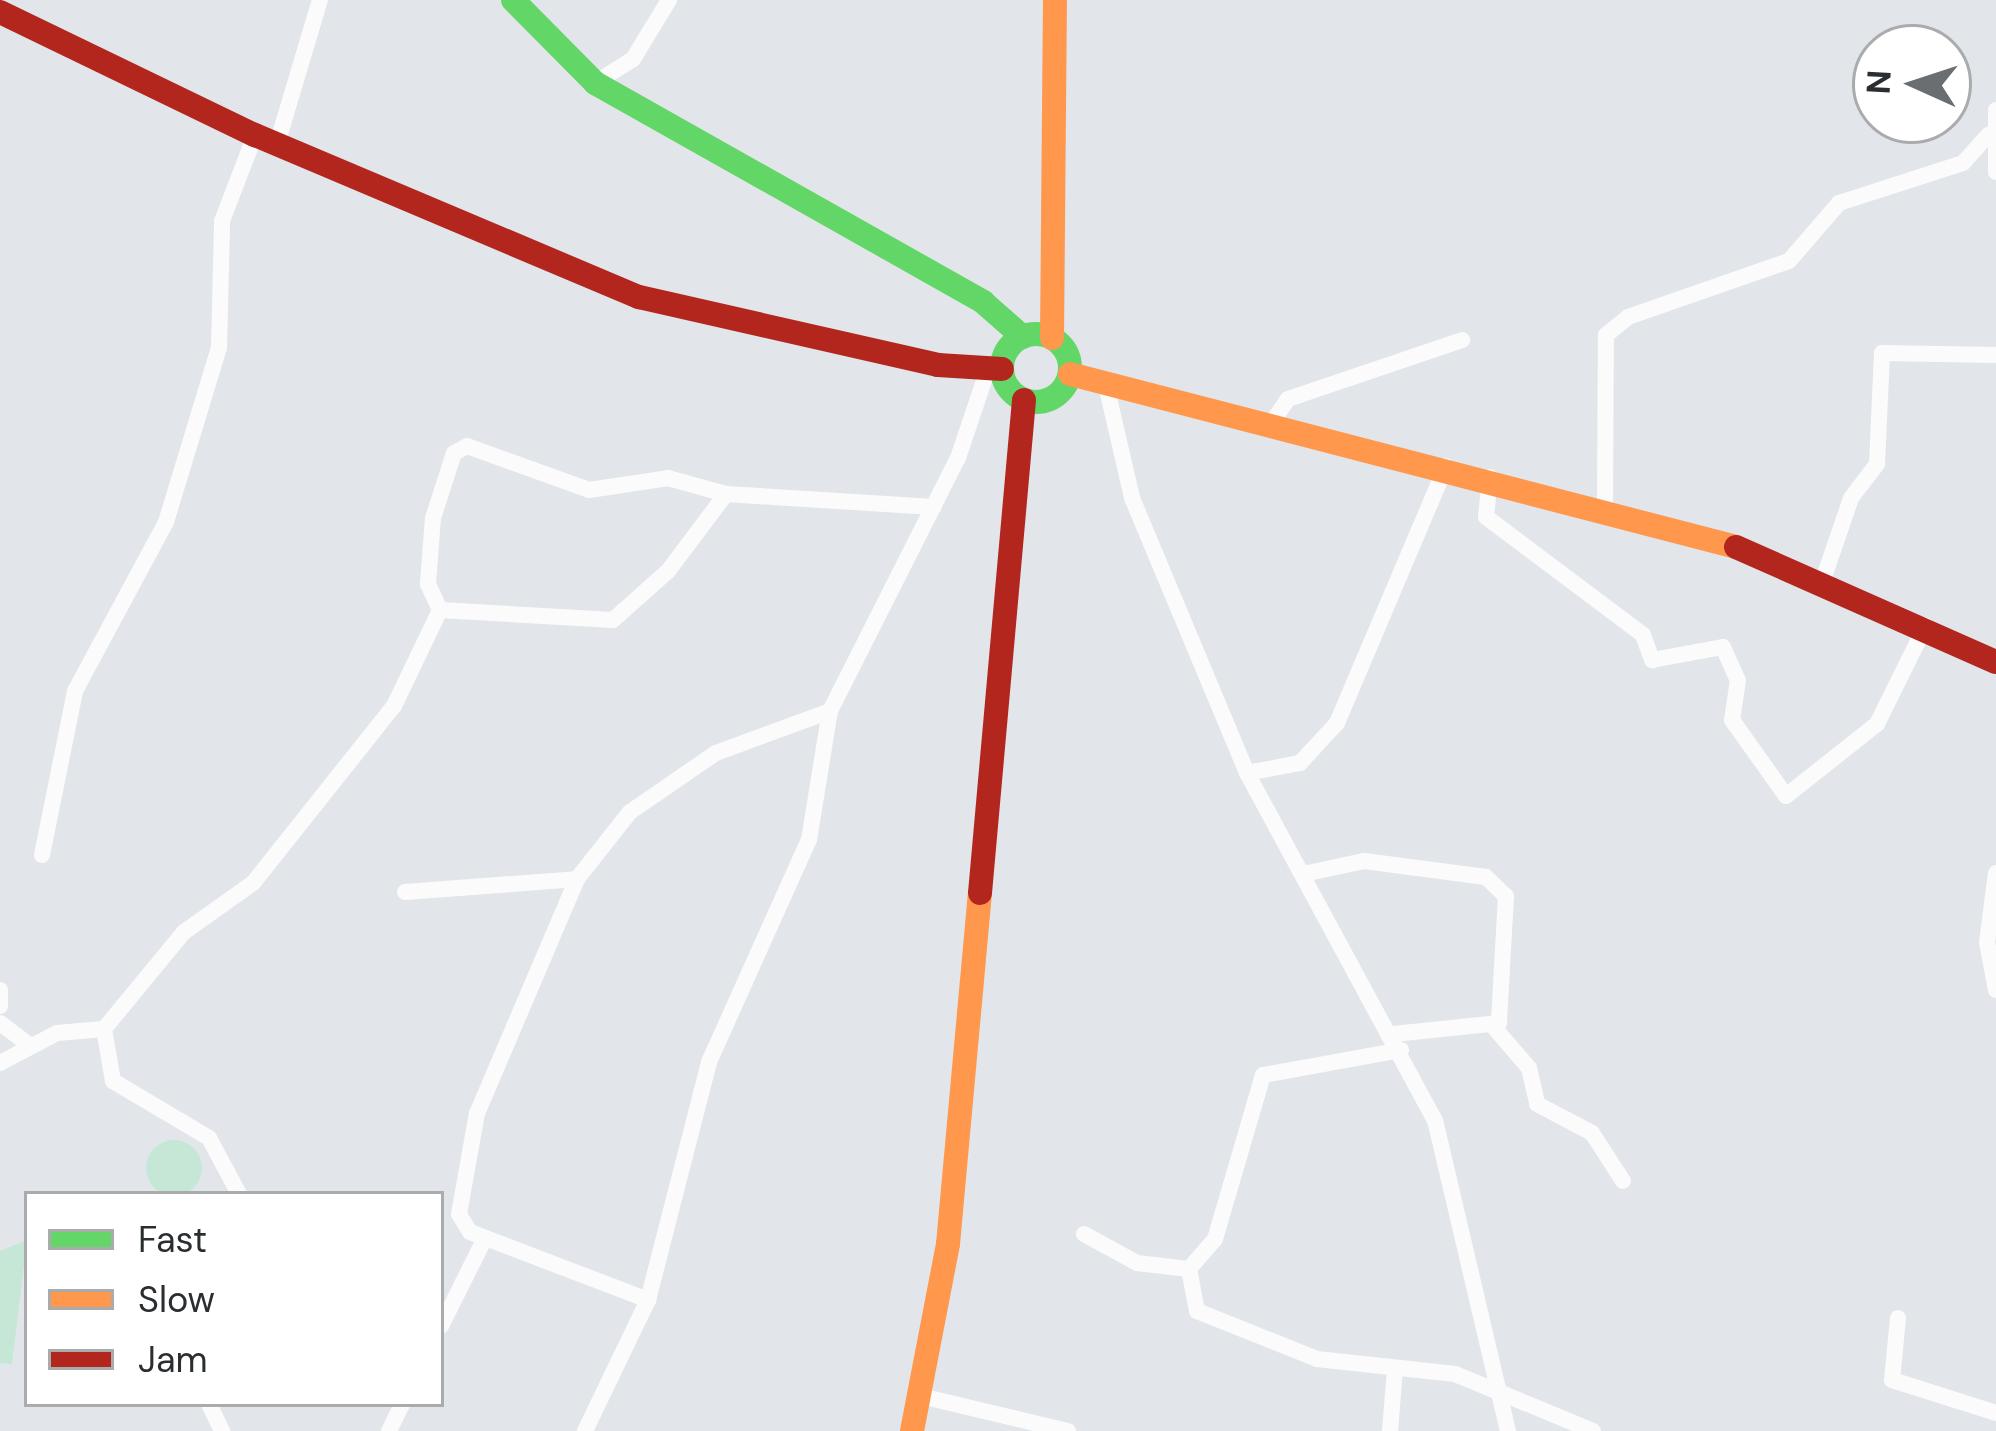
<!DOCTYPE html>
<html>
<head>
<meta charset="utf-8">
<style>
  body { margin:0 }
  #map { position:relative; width:1996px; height:1431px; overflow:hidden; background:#e2e6ea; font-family:"DM Sans",sans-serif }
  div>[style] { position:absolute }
  .green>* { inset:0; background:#c7e7d6 }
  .round { border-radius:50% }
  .street>* { height:16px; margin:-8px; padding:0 8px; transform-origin:8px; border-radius:8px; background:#fbfbfc }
  .fast>* { height:24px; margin:-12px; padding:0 12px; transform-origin:12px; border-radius:12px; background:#63d668 }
  .fast>.ring { margin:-12px; padding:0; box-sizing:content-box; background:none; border:24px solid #63d668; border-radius:50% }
  .slow>* { height:24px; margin:-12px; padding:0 12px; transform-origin:12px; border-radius:12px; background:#ff974d }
  .jam>* { height:24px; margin:-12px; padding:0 12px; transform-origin:12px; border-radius:12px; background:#b3261e }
  span { translate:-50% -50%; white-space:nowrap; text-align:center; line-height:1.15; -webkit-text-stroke:9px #fff; paint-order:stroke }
  .legend { position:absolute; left:24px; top:1191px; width:420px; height:216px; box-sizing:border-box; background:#fff; border:3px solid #aaabac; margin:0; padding:15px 21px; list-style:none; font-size:36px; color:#2a2e30 }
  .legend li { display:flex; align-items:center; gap:24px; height:60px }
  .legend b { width:60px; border:3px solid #aaabac }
  .north { position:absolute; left:1852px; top:24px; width:120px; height:120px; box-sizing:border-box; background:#fff; border:3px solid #aaabac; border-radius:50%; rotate:273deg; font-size:33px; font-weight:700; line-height:48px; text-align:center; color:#2a2e30 }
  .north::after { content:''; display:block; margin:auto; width:42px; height:54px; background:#6a6e71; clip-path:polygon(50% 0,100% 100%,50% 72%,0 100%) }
</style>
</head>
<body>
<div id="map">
  <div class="green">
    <div class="round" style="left:146px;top:1140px;width:56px;height:56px"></div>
    <div style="clip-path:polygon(27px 1240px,12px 1364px,0 1363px,0 1251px)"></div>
  </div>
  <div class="street">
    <div style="left:595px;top:83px;width:45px;rotate:-32.3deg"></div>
    <div style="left:633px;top:59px;width:69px;rotate:-58.6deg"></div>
    <div style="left:1996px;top:110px;width:62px;rotate:90deg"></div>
    <div style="left:277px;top:144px;width:150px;rotate:-73.4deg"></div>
    <div style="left:1106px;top:385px;width:116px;rotate:77deg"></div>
    <div style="left:1132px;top:498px;width:298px;rotate:67.3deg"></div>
    <div style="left:1247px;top:773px;width:395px;rotate:61.6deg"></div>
    <div style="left:1435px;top:1120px;width:319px;rotate:76.8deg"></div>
    <div style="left:1271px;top:424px;width:30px;rotate:-56deg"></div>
    <div style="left:1288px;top:399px;width:184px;rotate:-18.7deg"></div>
    <div style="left:1490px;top:477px;width:40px;rotate:95.7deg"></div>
    <div style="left:1486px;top:517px;width:196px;rotate:36.9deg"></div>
    <div style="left:1643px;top:635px;width:27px;rotate:70deg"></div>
    <div style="left:1652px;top:660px;width:72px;rotate:-10.4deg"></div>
    <div style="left:1723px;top:647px;width:36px;rotate:66deg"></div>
    <div style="left:1738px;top:680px;width:40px;rotate:98.5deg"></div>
    <div style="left:1732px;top:720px;width:93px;rotate:54.6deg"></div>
    <div style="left:1786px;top:796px;width:116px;rotate:-38.4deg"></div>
    <div style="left:1877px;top:724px;width:110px;rotate:-63.7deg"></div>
    <div style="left:1605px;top:506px;width:171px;rotate:-89.7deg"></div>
    <div style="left:1606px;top:335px;width:28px;rotate:-39deg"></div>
    <div style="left:1628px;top:317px;width:170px;rotate:-19.2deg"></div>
    <div style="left:1789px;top:261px;width:77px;rotate:-49.2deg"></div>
    <div style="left:1839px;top:203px;width:130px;rotate:-17.9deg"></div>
    <div style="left:1963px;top:163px;width:38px;rotate:-48deg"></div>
    <div style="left:1824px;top:577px;width:83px;rotate:-71.1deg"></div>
    <div style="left:1851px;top:498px;width:43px;rotate:-52.6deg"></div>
    <div style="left:1877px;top:464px;width:111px;rotate:-87.4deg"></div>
    <div style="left:1882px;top:353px;width:114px;rotate:1deg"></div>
    <div style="left:440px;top:610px;width:29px;rotate:-115deg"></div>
    <div style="left:428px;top:584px;width:66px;rotate:-85.7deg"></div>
    <div style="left:433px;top:518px;width:68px;rotate:-72.1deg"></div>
    <div style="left:454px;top:453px;width:15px;rotate:-28deg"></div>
    <div style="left:467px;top:446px;width:130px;rotate:19.8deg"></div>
    <div style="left:589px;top:490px;width:80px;rotate:-8.6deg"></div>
    <div style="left:668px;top:478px;width:60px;rotate:15.4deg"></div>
    <div style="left:1247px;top:773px;width:54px;rotate:-10.7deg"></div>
    <div style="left:1300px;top:763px;width:54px;rotate:-47.2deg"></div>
    <div style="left:1337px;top:723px;width:279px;rotate:-67deg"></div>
    <div style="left:42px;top:855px;width:167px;rotate:-78.6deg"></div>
    <div style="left:75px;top:691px;width:192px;rotate:-61.7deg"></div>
    <div style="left:166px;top:522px;width:182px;rotate:-73.1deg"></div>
    <div style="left:219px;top:348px;width:127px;rotate:-88.6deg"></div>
    <div style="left:222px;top:221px;width:92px;rotate:-69deg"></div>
    <div style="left:1996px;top:873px;width:70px;rotate:97.4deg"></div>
    <div style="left:1987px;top:942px;width:49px;rotate:79.4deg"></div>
    <div style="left:1303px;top:874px;width:62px;rotate:-12deg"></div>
    <div style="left:1364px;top:861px;width:123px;rotate:7.5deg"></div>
    <div style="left:1486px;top:877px;width:28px;rotate:44deg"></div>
    <div style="left:1506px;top:896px;width:127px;rotate:93.2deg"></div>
    <div style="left:1499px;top:1023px;width:106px;rotate:174deg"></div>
    <div style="left:577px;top:879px;width:254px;rotate:113.1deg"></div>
    <div style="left:477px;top:1113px;width:103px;rotate:100.1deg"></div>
    <div style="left:459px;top:1214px;width:21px;rotate:59deg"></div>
    <div style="left:470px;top:1232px;width:191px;rotate:20.9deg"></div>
    <div style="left:405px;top:892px;width:172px;rotate:-4.3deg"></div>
    <div style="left:577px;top:879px;width:85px;rotate:-51.7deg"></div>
    <div style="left:630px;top:812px;width:104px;rotate:-34.5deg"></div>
    <div style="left:716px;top:753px;width:121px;rotate:-20.2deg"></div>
    <div style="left:0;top:990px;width:16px;rotate:90deg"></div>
    <div style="left:0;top:1023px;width:36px;rotate:37deg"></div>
    <div style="left:1492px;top:1025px;width:57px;rotate:49.3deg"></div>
    <div style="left:1529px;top:1068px;width:37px;rotate:77deg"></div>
    <div style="left:1537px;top:1104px;width:62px;rotate:27.8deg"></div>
    <div style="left:1592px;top:1133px;width:57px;rotate:57.1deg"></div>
    <div style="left:104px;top:1029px;width:53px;rotate:80.2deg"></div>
    <div style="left:113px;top:1081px;width:112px;rotate:30.7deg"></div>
    <div style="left:209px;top:1138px;width:64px;rotate:61.8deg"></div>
    <div style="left:1401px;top:1050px;width:140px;rotate:169.7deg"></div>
    <div style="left:1263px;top:1075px;width:171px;rotate:106.3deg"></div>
    <div style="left:1215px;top:1239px;width:40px;rotate:131deg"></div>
    <div style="left:1189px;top:1269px;width:43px;rotate:79.2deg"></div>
    <div style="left:1197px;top:1311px;width:129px;rotate:21.8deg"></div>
    <div style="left:1317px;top:1359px;width:139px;rotate:6.2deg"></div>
    <div style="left:1455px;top:1374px;width:149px;rotate:22.4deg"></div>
    <div style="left:0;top:1063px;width:64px;rotate:-27.8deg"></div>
    <div style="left:57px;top:1033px;width:47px;rotate:-4.9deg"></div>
    <div style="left:104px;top:1029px;width:126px;rotate:-50.5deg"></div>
    <div style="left:184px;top:932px;width:85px;rotate:-35.4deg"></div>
    <div style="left:253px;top:883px;width:226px;rotate:-51.5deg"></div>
    <div style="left:394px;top:706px;width:106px;rotate:-64.4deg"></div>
    <div style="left:440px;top:610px;width:173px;rotate:3.3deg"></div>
    <div style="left:613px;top:620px;width:74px;rotate:-41.7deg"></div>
    <div style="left:668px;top:571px;width:96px;rotate:-53deg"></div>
    <div style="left:726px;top:494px;width:208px;rotate:3.6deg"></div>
    <div style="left:1084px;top:1234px;width:60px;rotate:28.7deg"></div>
    <div style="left:1137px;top:1263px;width:52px;rotate:6.6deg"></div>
    <div style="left:1898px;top:1318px;width:62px;rotate:95.5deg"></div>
    <div style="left:1892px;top:1380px;width:109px;rotate:17.6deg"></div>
    <div style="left:441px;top:1326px;width:98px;rotate:-63.4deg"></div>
    <div style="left:921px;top:1396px;width:151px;rotate:13.4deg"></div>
    <div style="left:209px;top:1404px;width:30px;rotate:64deg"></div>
    <div style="left:389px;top:1431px;width:30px;rotate:-64deg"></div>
    <div style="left:585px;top:1431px;width:145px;rotate:-64.3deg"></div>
    <div style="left:648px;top:1300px;width:246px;rotate:-75.6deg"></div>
    <div style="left:709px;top:1062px;width:243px;rotate:-65.8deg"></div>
    <div style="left:809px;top:840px;width:131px;rotate:-80.8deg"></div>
    <div style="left:830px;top:711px;width:284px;rotate:-63.2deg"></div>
    <div style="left:958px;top:458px;width:97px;rotate:-71.4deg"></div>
    <div style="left:1390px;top:1431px;width:62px;rotate:-85.4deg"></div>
  </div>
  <div class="fast">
    <div style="left:513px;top:0;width:117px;rotate:45.3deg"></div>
    <div style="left:595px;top:83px;width:446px;rotate:29.4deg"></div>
    <div style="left:983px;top:302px;width:53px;rotate:41.2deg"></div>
    <div class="ring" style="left:1002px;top:334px;width:44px;height:44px"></div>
  </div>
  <div class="slow">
    <div style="left:1052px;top:338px;width:338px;rotate:-89.5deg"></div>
    <div style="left:1070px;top:374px;width:688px;rotate:14.56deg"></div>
    <div style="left:912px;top:1431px;width:190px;rotate:-79.1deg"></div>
    <div style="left:948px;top:1244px;width:352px;rotate:-84.8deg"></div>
  </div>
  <div class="jam">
    <div style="left:0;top:12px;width:283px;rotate:25.8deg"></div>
    <div style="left:255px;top:135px;width:417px;rotate:22.9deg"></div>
    <div style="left:639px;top:297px;width:307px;rotate:12.8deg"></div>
    <div style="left:938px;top:365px;width:64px;rotate:3.6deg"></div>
    <div style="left:1736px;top:547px;width:284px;rotate:23.9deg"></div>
    <div style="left:980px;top:893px;width:495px;rotate:-84.9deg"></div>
  </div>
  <ul class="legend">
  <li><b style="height:15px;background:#63d668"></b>Fast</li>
  <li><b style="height:15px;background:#ff974d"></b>Slow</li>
  <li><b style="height:15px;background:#b3261e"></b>Jam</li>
  </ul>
  <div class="north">N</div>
</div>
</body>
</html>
